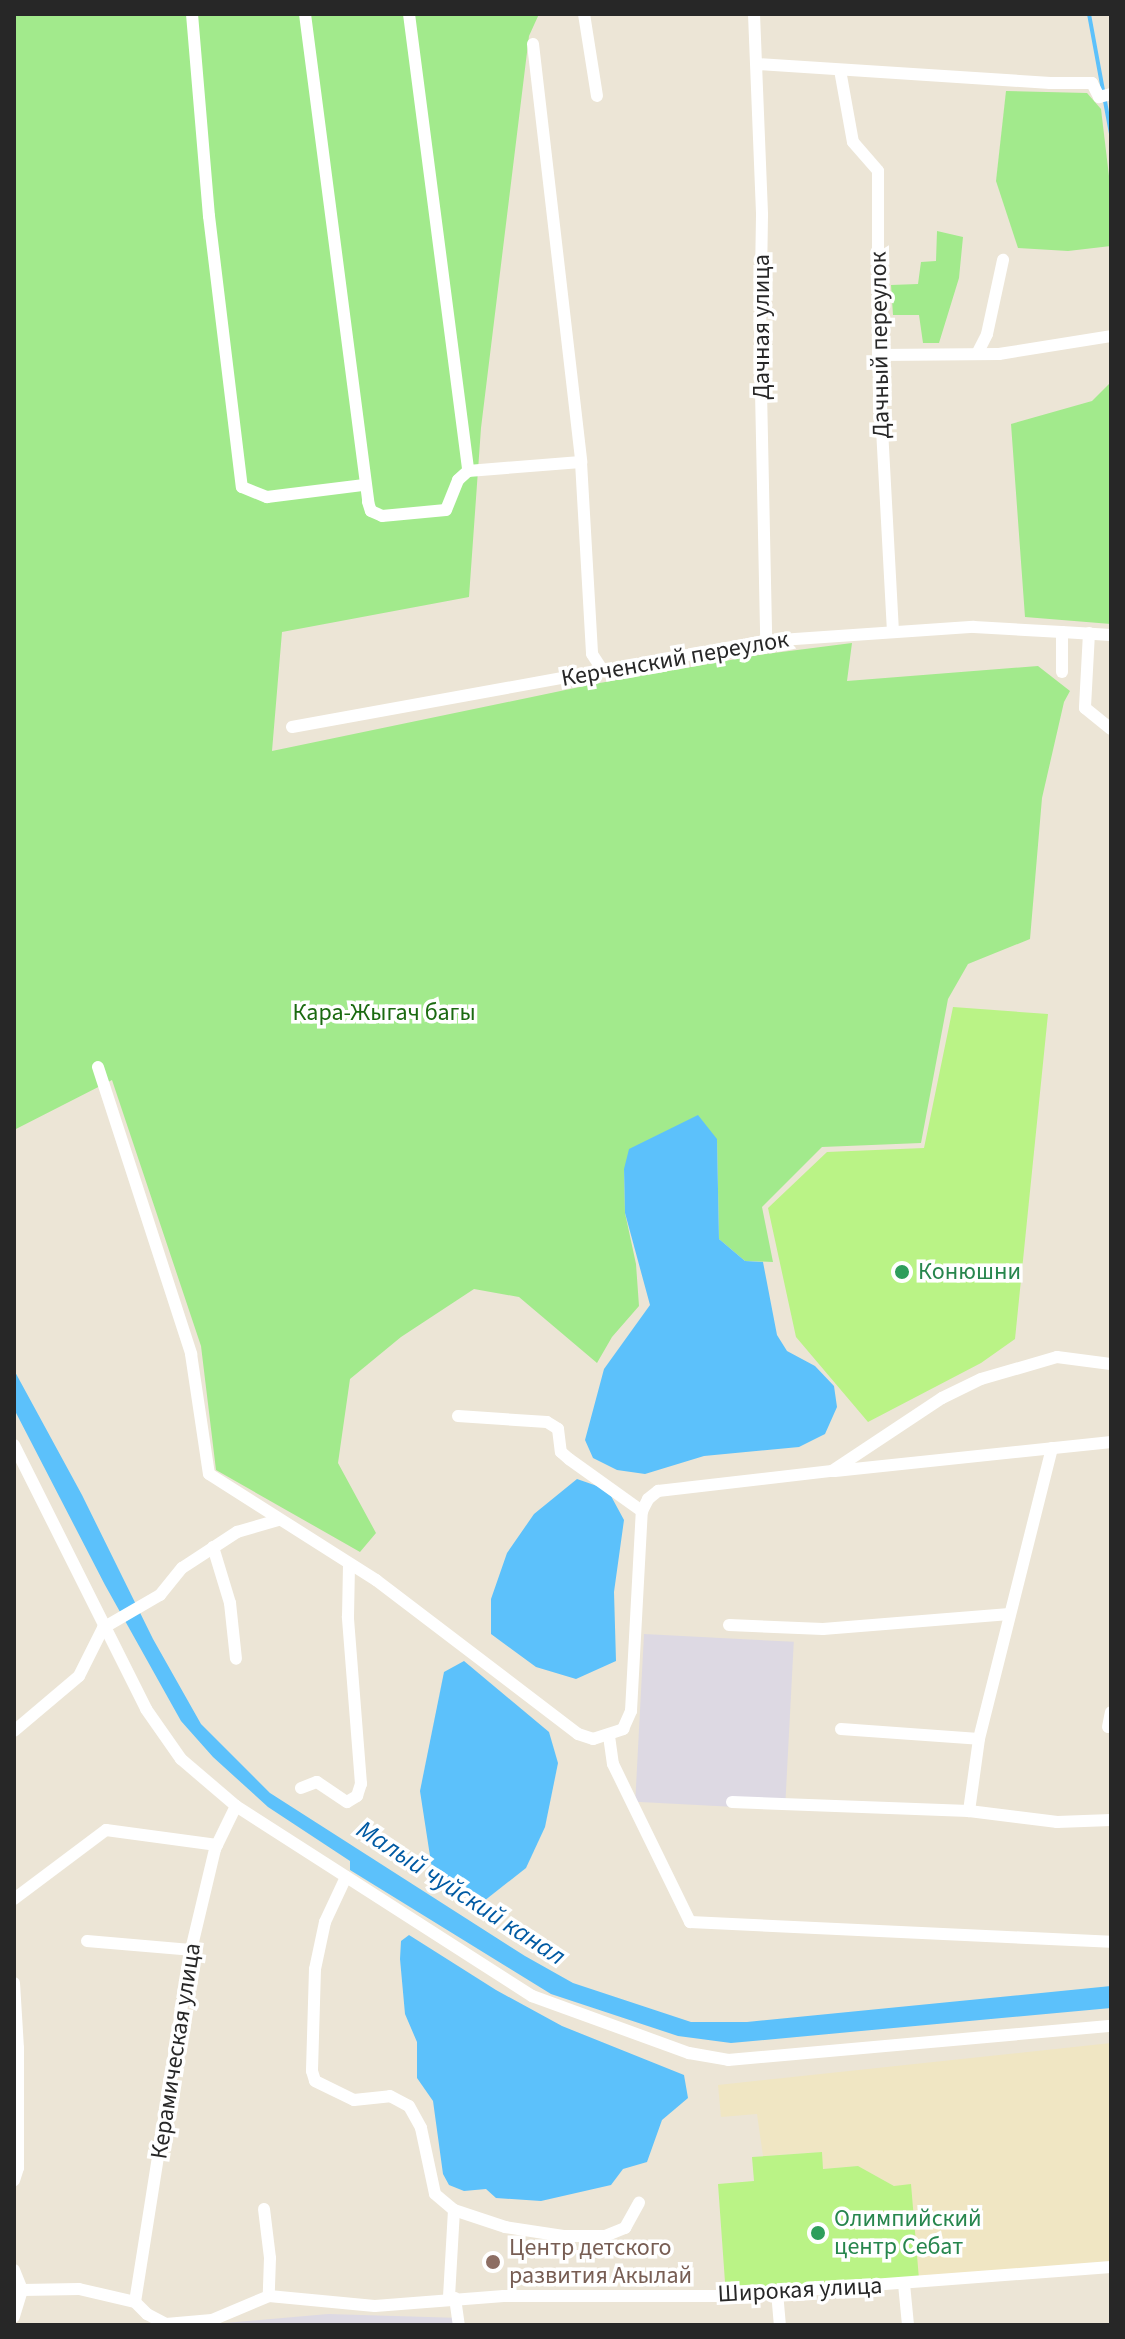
<!DOCTYPE html>
<html>
<head>
<meta charset="utf-8">
<style>
  body { margin:0 }
  #map { position:relative; width:1125px; height:2339px; overflow:hidden; background:#ece5d6; font-family:"Source Sans 3",sans-serif }
  div>[style] { position:absolute }
  .industrial>* { inset:0; background:#ddd9e3; transform-origin:0 0 }
  .education>* { inset:0; background:#f0e6c3 }
  .green>* { inset:0; background:#a2ea8c }
  .pitch>* { inset:0; background:#baf386 }
  .water>* { inset:0; background:#5cc1fb }
  .stream>* { height:4px; margin:-2px; padding:0 2px; transform-origin:2px; border-radius:2px; background:#5cc1fb }
  .minor>* { height:12px; margin:-6px; padding:0 6px; transform-origin:6px; border-radius:6px; background:#fff }
  .dots>* { width:22px; height:22px; translate:-50% -50%; box-sizing:border-box; border:4px solid #fff; border-radius:50% }
  span { translate:-50% -50%; white-space:nowrap; text-align:center; line-height:1.15; -webkit-text-stroke:7px #fff; paint-order:stroke }
  .street-label { font-size:24px; color:#272727 }
  .park-label { font-size:24px; color:#1b6a11 }
  .leisure-label { font-size:24px; color:#27864d }
  .left { translate:0 -50%; text-align:left }
  .education-label { font-size:24px; color:#785e54 }
  .water-label { font-size:26px; color:#005aa3; font-style:italic }
  .frame { position:absolute; inset:0; border:16px solid #272727; pointer-events:none }
</style>
</head>
<body>
<div id="map">
  <div class="industrial">
    <div style="left:644px;top:1634px;width:150px;height:168px;rotate:3deg"></div>
    <div style="clip-path:polygon(328px 2314px,461px 2318px,460px 2325px,203px 2325px)"></div>
  </div>
  <div class="education">
    <div style="clip-path:polygon(1111px 2043px,1111px 2261px,919px 2279px,894px 2186px,858px 2166px,823px 2169px,821px 2152px,763px 2156px,757px 2114px,721px 2117px,718px 2085px)"></div>
  </div>
  <div class="green">
    <div style="clip-path:polygon(14px 14px,539px 14px,529px 36px,481px 428px,469px 597px,282px 632px,272px 751px,594px 684px,759px 655px,852px 643px,847px 681px,1038px 666px,1070px 691px,1064px 702px,1042px 798px,1030px 939px,968px 964px,948px 999px,921px 1143px,822px 1147px,762px 1207px,773px 1262px,745px 1261px,719px 1239px,717px 1139px,624px 1169px,625px 1213px,636px 1264px,639px 1306px,612px 1337px,597px 1363px,519px 1297px,474px 1289px,401px 1337px,350px 1379px,338px 1463px,376px 1533px,360px 1552px,216px 1470px,201px 1346px,112px 1080px,14px 1130px)"></div>
    <div style="clip-path:polygon(1006px 91px,1087px 93px,1101px 109px,1111px 193px,1111px 246px,1068px 251px,1018px 248px,996px 181px)"></div>
    <div style="clip-path:polygon(937px 231px,963px 237px,959px 278px,939px 343px,923px 343px,919px 315px,893px 315px,891px 285px,918px 284px,921px 262px,936px 261px)"></div>
    <div style="clip-path:polygon(1111px 382px,1111px 624px,1025px 617px,1011px 424px,1092px 401px)"></div>
  </div>
  <div class="pitch">
    <div style="clip-path:polygon(953px 1007px,1048px 1014px,1015px 1339px,981px 1363px,868px 1422px,796px 1337px,768px 1208px,827px 1152px,924px 1148px)"></div>
    <div style="clip-path:polygon(822px 2152px,823px 2169px,858px 2166px,894px 2186px,911px 2184px,919px 2279px,726px 2296px,718px 2184px,754px 2181px,752px 2157px)"></div>
  </div>
  <div class="water">
    <div style="clip-path:polygon(698px 1115px,717px 1139px,719px 1239px,745px 1261px,763px 1262px,777px 1335px,787px 1351px,815px 1366px,834px 1386px,837px 1407px,825px 1434px,799px 1447px,704px 1456px,645px 1474px,617px 1470px,593px 1458px,585px 1440px,604px 1369px,650px 1305px,625px 1213px,624px 1169px,629px 1149px)"></div>
    <div style="clip-path:polygon(14px 1370px,82px 1495px,153px 1639px,201px 1724px,270px 1793px,525px 1956px,573px 1983px,691px 2022px,747px 2022px,1111px 1986px,1111px 2008px,731px 2043px,678px 2036px,551px 1994px,350px 1870px,350px 1861px,268px 1807px,213px 1757px,181px 1721px,105px 1585px,14px 1409px)"></div>
    <div style="clip-path:polygon(577px 1479px,600px 1487px,611px 1496px,624px 1520px,614px 1592px,616px 1661px,576px 1679px,536px 1667px,491px 1634px,491px 1599px,507px 1553px,534px 1514px)"></div>
    <div style="clip-path:polygon(464px 1661px,549px 1732px,558px 1763px,545px 1827px,526px 1868px,484px 1901px,432px 1869px,420px 1791px,444px 1672px)"></div>
    <div style="clip-path:polygon(409px 1935px,496px 1990px,562px 2026px,684px 2075px,688px 2098px,662px 2120px,647px 2162px,623px 2169px,611px 2185px,541px 2201px,496px 2198px,486px 2189px,464px 2191px,449px 2185px,443px 2174px,433px 2101px,417px 2078px,417px 2042px,405px 2014px,400px 1959px,401px 1941px)"></div>
  </div>
  <div class="stream">
    <div style="left:1089px;top:14px;width:122px;rotate:79.6deg"></div>
  </div>
  <div class="minor">
    <div style="left:192px;top:14px;width:203px;rotate:85.2deg"></div>
    <div style="left:209px;top:216px;width:273px;rotate:83.1deg"></div>
    <div style="left:242px;top:487px;width:27px;rotate:22deg"></div>
    <div style="left:267px;top:497px;width:98px;rotate:-7.1deg"></div>
    <div style="left:305px;top:14px;width:492px;rotate:82.6deg"></div>
    <div style="left:368px;top:502px;width:9px;rotate:72deg"></div>
    <div style="left:371px;top:511px;width:12px;rotate:24deg"></div>
    <div style="left:382px;top:516px;width:64px;rotate:-5.4deg"></div>
    <div style="left:446px;top:510px;width:32px;rotate:-68deg"></div>
    <div style="left:458px;top:480px;width:13px;rotate:-42deg"></div>
    <div style="left:409px;top:14px;width:461px;rotate:82.6deg"></div>
    <div style="left:468px;top:471px;width:113px;rotate:-4.6deg"></div>
    <div style="left:584px;top:14px;width:83px;rotate:81deg"></div>
    <div style="left:754px;top:14px;width:201px;rotate:87.7deg"></div>
    <div style="left:762px;top:215px;width:128px;rotate:90.9deg"></div>
    <div style="left:760px;top:343px;width:298px;rotate:88.8deg"></div>
    <div style="left:533px;top:44px;width:421px;rotate:83.4deg"></div>
    <div style="left:581px;top:462px;width:192px;rotate:86.7deg"></div>
    <div style="left:592px;top:654px;width:20px;rotate:57deg"></div>
    <div style="left:757px;top:64px;width:294px;rotate:3.7deg"></div>
    <div style="left:1050px;top:83px;width:42px"></div>
    <div style="left:1092px;top:83px;width:16px;rotate:63deg"></div>
    <div style="left:1099px;top:97px;width:12px;rotate:-14deg"></div>
    <div style="left:840px;top:70px;width:73px;rotate:79.8deg"></div>
    <div style="left:853px;top:142px;width:38px;rotate:49deg"></div>
    <div style="left:878px;top:171px;width:184px;rotate:90deg"></div>
    <div style="left:878px;top:355px;width:276px;rotate:86.9deg"></div>
    <div style="left:977px;top:354px;width:22px;rotate:-63deg"></div>
    <div style="left:987px;top:334px;width:76px;rotate:-77.8deg"></div>
    <div style="left:878px;top:355px;width:121px;rotate:-0.5deg"></div>
    <div style="left:999px;top:354px;width:113px;rotate:-9.1deg"></div>
    <div style="left:1089px;top:633px;width:75px;rotate:93.1deg"></div>
    <div style="left:1085px;top:708px;width:33px;rotate:39deg"></div>
    <div style="left:1062px;top:672px;width:40px;rotate:-90deg"></div>
    <div style="left:1062px;top:632px;width:49px;rotate:3.5deg"></div>
    <div style="left:292px;top:727px;width:482px;rotate:-10.3deg"></div>
    <div style="left:766px;top:641px;width:208px;rotate:-3.9deg"></div>
    <div style="left:974px;top:627px;width:88px;rotate:3.3deg"></div>
    <div style="left:98px;top:1067px;width:302px;rotate:72deg"></div>
    <div style="left:191px;top:1354px;width:121px;rotate:81.5deg"></div>
    <div style="left:209px;top:1474px;width:198px;rotate:32.4deg"></div>
    <div style="left:376px;top:1580px;width:254px;rotate:37.3deg"></div>
    <div style="left:578px;top:1734px;width:16px;rotate:18deg"></div>
    <div style="left:593px;top:1739px;width:32px;rotate:-18deg"></div>
    <div style="left:623px;top:1729px;width:20px;rotate:-66deg"></div>
    <div style="left:631px;top:1711px;width:200px;rotate:-86.9deg"></div>
    <div style="left:642px;top:1511px;width:13px;rotate:-63deg"></div>
    <div style="left:648px;top:1499px;width:13px;rotate:-39deg"></div>
    <div style="left:658px;top:1491px;width:175px;rotate:-6.6deg"></div>
    <div style="left:832px;top:1471px;width:132px;rotate:-33.6deg"></div>
    <div style="left:942px;top:1398px;width:43px;rotate:-26deg"></div>
    <div style="left:981px;top:1379px;width:79px;rotate:-16.1deg"></div>
    <div style="left:1057px;top:1357px;width:54px;rotate:7.4deg"></div>
    <div style="left:458px;top:1416px;width:89px;rotate:3.9deg"></div>
    <div style="left:547px;top:1422px;width:13px;rotate:32deg"></div>
    <div style="left:558px;top:1429px;width:23px;rotate:83deg"></div>
    <div style="left:561px;top:1452px;width:11px;rotate:41deg"></div>
    <div style="left:569px;top:1459px;width:90px;rotate:35.5deg"></div>
    <div style="left:14px;top:1445px;width:295px;rotate:63.4deg"></div>
    <div style="left:146px;top:1709px;width:61px;rotate:55deg"></div>
    <div style="left:181px;top:1759px;width:72px;rotate:40.5deg"></div>
    <div style="left:236px;top:1806px;width:352px;rotate:32.7deg"></div>
    <div style="left:532px;top:1996px;width:167px;rotate:20deg"></div>
    <div style="left:689px;top:2053px;width:40px;rotate:10deg"></div>
    <div style="left:728px;top:2060px;width:385px;rotate:-5.1deg"></div>
    <div style="left:1052px;top:1448px;width:300px;rotate:104.1deg"></div>
    <div style="left:979px;top:1739px;width:73px;rotate:97.9deg"></div>
    <div style="left:969px;top:1811px;width:89px;rotate:7.1deg"></div>
    <div style="left:1057px;top:1822px;width:54px;rotate:-2.1deg"></div>
    <div style="left:835px;top:1471px;width:278px;rotate:-6deg"></div>
    <div style="left:213px;top:1547px;width:59px;rotate:73.1deg"></div>
    <div style="left:230px;top:1603px;width:56px;rotate:83.9deg"></div>
    <div style="left:729px;top:1625px;width:94px;rotate:2.4deg"></div>
    <div style="left:823px;top:1629px;width:187px;rotate:-4.6deg"></div>
    <div style="left:1108px;top:1727px;width:15px;rotate:-79deg"></div>
    <div style="left:841px;top:1729px;width:138px;rotate:4.1deg"></div>
    <div style="left:14px;top:1731px;width:85px;rotate:-40.2deg"></div>
    <div style="left:79px;top:1676px;width:54px;rotate:-63.4deg"></div>
    <div style="left:103px;top:1628px;width:66px;rotate:-30.1deg"></div>
    <div style="left:160px;top:1595px;width:35px;rotate:-51deg"></div>
    <div style="left:182px;top:1568px;width:66px;rotate:-33.2deg"></div>
    <div style="left:237px;top:1532px;width:43px;rotate:-16.3deg"></div>
    <div style="left:609px;top:1736px;width:28px;rotate:82deg"></div>
    <div style="left:613px;top:1764px;width:176px;rotate:64deg"></div>
    <div style="left:690px;top:1922px;width:421px;rotate:2.7deg"></div>
    <div style="left:301px;top:1788px;width:17px;rotate:-21deg"></div>
    <div style="left:317px;top:1782px;width:36px;rotate:34deg"></div>
    <div style="left:347px;top:1802px;width:12px;rotate:-31deg"></div>
    <div style="left:357px;top:1796px;width:13px;rotate:-72deg"></div>
    <div style="left:361px;top:1784px;width:168px;rotate:-94.5deg"></div>
    <div style="left:348px;top:1617px;width:53px;rotate:-88.9deg"></div>
    <div style="left:732px;top:1802px;width:237px;rotate:2.2deg"></div>
    <div style="left:346px;top:1877px;width:50px;rotate:115deg"></div>
    <div style="left:325px;top:1922px;width:48px;rotate:102deg"></div>
    <div style="left:315px;top:1969px;width:102px;rotate:91.7deg"></div>
    <div style="left:312px;top:2071px;width:10px;rotate:73deg"></div>
    <div style="left:315px;top:2081px;width:43px;rotate:26deg"></div>
    <div style="left:354px;top:2100px;width:36px;rotate:-6deg"></div>
    <div style="left:390px;top:2096px;width:21px;rotate:28deg"></div>
    <div style="left:409px;top:2106px;width:25px;rotate:61deg"></div>
    <div style="left:421px;top:2128px;width:67px;rotate:78deg"></div>
    <div style="left:435px;top:2194px;width:25px;rotate:40deg"></div>
    <div style="left:454px;top:2210px;width:88px;rotate:93.3deg"></div>
    <div style="left:14px;top:1899px;width:115px;rotate:-36.9deg"></div>
    <div style="left:106px;top:1830px;width:112px;rotate:7.7deg"></div>
    <div style="left:87px;top:1941px;width:104px;rotate:4.9deg"></div>
    <div style="left:14px;top:1983px;width:65px;rotate:86.5deg"></div>
    <div style="left:18px;top:2048px;width:120px;rotate:90deg"></div>
    <div style="left:18px;top:2168px;width:13px;rotate:108deg"></div>
    <div style="left:264px;top:2209px;width:49px;rotate:83deg"></div>
    <div style="left:270px;top:2258px;width:38px;rotate:92deg"></div>
    <div style="left:454px;top:2210px;width:54px;rotate:18.4deg"></div>
    <div style="left:505px;top:2227px;width:59px;rotate:8.8deg"></div>
    <div style="left:563px;top:2236px;width:42px"></div>
    <div style="left:605px;top:2236px;width:22px;rotate:-22deg"></div>
    <div style="left:625px;top:2228px;width:29px;rotate:-61deg"></div>
    <div style="left:14px;top:2270px;width:22px;rotate:68deg"></div>
    <div style="left:22px;top:2290px;width:28px;rotate:107deg"></div>
    <div style="left:904px;top:2284px;width:41px;rotate:84.4deg"></div>
    <div style="left:22px;top:2290px;width:57px;rotate:-1deg"></div>
    <div style="left:79px;top:2289px;width:57px;rotate:13.1deg"></div>
    <div style="left:135px;top:2302px;width:17px;rotate:45deg"></div>
    <div style="left:147px;top:2314px;width:21px;rotate:28deg"></div>
    <div style="left:166px;top:2324px;width:46px;rotate:-5deg"></div>
    <div style="left:212px;top:2320px;width:62px;rotate:-22.8deg"></div>
    <div style="left:269px;top:2296px;width:106px;rotate:5.4deg"></div>
    <div style="left:375px;top:2306px;width:129px;rotate:-4.4deg"></div>
    <div style="left:504px;top:2296px;width:222px"></div>
    <div style="left:726px;top:2296px;width:386px;rotate:-4.3deg"></div>
    <div style="left:777px;top:2292px;width:33px;rotate:85deg"></div>
    <div style="left:455px;top:2298px;width:27px;rotate:82deg"></div>
    <div style="left:135px;top:2302px;width:356px;rotate:-81deg"></div>
    <div style="left:191px;top:1950px;width:104px;rotate:-76.6deg"></div>
    <div style="left:215px;top:1849px;width:48px;rotate:-64deg"></div>
  </div>
  <div class="dots">
    <div style="left:902px;top:1272px;background:#2e9e5b"></div>
    <div style="left:818px;top:2233px;background:#2e9e5b"></div>
    <div style="left:493px;top:2262px;background:#8d6e63"></div>
  </div>
  <div class="street-label">
    <span style="left:762px;top:327px;rotate:-90deg">Дачная улица</span>
    <span style="left:880px;top:345px;rotate:-91deg">Дачный переулок</span>
    <span style="left:675px;top:659px;rotate:-10deg">Керченский переулок</span>
    <span style="left:176px;top:2051px;rotate:-81deg">Керамическая улица</span>
    <span style="left:800px;top:2290px;rotate:-3deg">Широкая улица</span>
  </div>
  <div class="park-label">
    <span style="left:384px;top:1013px">Кара-Жыгач багы</span>
  </div>
  <div class="leisure-label">
    <span class="left" style="left:918px;top:1272px">Конюшни</span>
    <span class="left" style="left:834px;top:2233px">Олимпийский<br>центр Себат</span>
  </div>
  <div class="education-label">
    <span class="left" style="left:509px;top:2262px">Центр детского<br>развития Акылай</span>
  </div>
  <div class="water-label">
    <span style="left:461px;top:1893px;rotate:33deg">Малый чуйский канал</span>
  </div>
  <div class="frame"></div>
</div>
</body>
</html>
